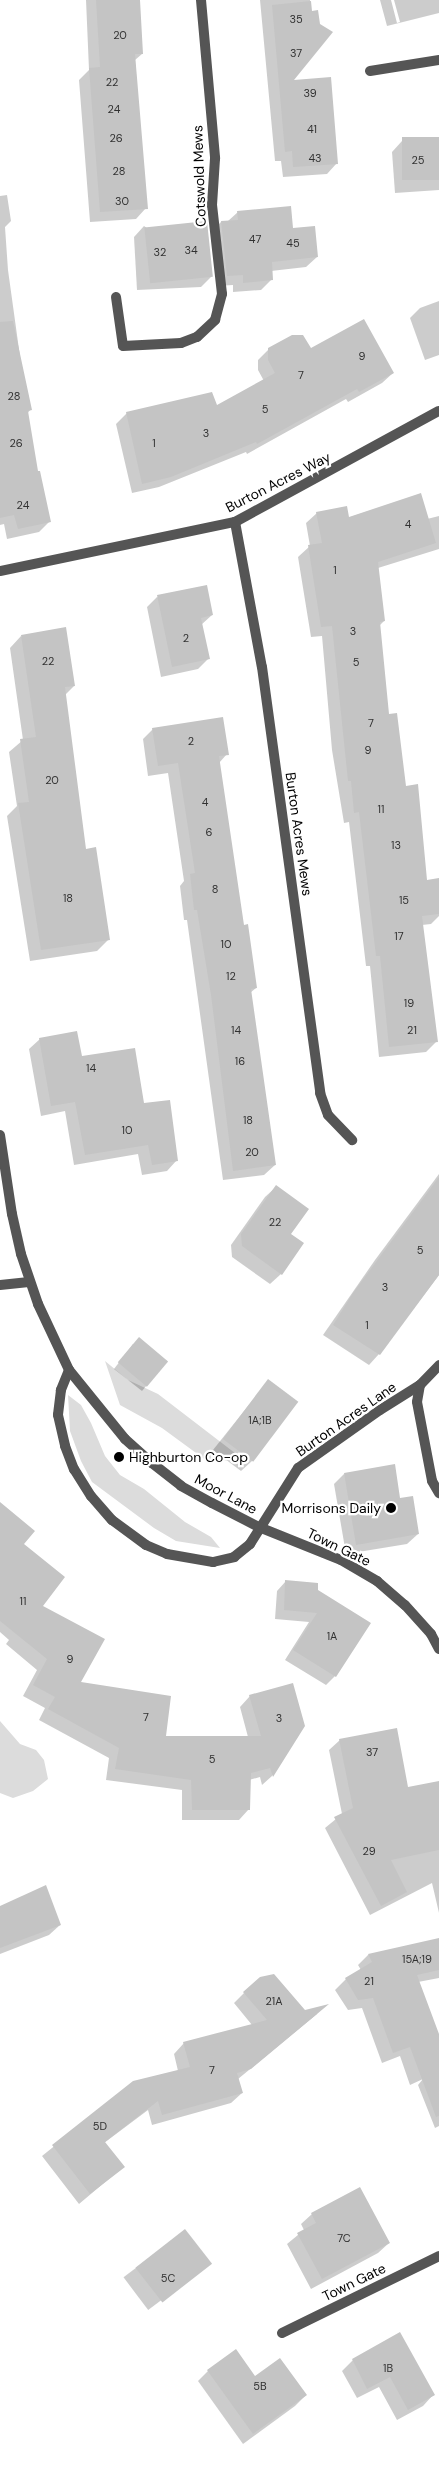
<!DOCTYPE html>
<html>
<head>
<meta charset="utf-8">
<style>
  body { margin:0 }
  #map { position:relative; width:439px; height:2469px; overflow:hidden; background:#fff; font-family:"DM Sans",sans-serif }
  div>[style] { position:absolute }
  .green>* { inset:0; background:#dcdcdc }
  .shadow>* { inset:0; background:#0003; transform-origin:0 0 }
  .building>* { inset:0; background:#c4c4c4; transform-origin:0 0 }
  .service>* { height:10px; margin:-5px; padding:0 5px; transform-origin:5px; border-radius:5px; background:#555 }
  .minor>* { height:10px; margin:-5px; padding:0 5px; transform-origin:5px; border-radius:5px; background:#555 }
  .tertiary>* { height:10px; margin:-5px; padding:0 5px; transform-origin:5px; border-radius:5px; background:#555 }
  .dots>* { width:14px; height:14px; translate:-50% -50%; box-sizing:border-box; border:2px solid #fff; border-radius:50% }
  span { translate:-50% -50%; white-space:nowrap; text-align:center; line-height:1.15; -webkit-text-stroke:4.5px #fff; paint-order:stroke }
  .number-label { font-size:11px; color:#313131 }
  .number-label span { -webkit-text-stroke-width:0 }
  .street-label { font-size:14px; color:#000 }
  .poi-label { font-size:14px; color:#000 }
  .left { translate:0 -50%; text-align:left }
  .right { translate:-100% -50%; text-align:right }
</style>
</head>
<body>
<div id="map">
  <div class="green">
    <div style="clip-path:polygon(105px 1361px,128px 1380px,158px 1394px,244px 1460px,207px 1461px,162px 1428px,120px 1405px)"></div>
    <div style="clip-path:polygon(68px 1395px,81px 1405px,91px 1423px,105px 1456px,120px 1475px,144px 1489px,185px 1522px,211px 1537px,220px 1548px,176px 1541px,154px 1528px,92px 1482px,81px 1461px,70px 1431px)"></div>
    <div style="clip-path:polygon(0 1721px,20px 1744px,36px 1750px,44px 1760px,48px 1779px,33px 1791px,13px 1798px,0 1793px)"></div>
  </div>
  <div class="shadow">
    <div style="clip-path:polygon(86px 0,139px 0,142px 54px,135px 60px,146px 208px,136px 219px,90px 222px,79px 80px,89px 70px)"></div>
    <div style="clip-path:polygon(260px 0,310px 0,311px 12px,291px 81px,337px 163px,327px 174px,283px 177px,281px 161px,275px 161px)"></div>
    <div style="clip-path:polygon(380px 0,391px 0,397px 23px,400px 22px,394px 0,439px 0,439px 13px,387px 26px)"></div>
    <div style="clip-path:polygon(439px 138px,439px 190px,395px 193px,392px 152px,402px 141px)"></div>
    <div style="clip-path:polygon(7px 195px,11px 221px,5px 227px,8px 270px,22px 371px,30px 410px,27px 414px,37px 473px,49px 522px,39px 532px,7px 539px,4px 524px,0 525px,0 196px)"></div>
    <div style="clip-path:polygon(238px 212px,292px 229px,317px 257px,306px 267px,271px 271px,272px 279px,261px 290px,233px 292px,233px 285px,217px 286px,211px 232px,221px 222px,228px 221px)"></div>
    <div style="clip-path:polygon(144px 226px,212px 276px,201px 287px,137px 290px,134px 237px)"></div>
    <div style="clip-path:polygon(439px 301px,439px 355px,425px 360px,410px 318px,420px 308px)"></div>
    <div style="clip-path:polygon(269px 349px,310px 350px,393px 373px,382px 383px,348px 402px,346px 399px,247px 454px,246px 452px,159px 487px,132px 493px,116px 424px,127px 413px,217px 406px,264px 381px,258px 370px,258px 360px)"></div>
    <div style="clip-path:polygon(317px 513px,348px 518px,427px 519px,439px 516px,439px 549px,378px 568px,384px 621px,379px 626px,388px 715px,426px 881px,439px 890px,439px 916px,431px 924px,422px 925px,436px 1042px,426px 1052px,379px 1057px,370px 966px,366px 966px,349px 822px,344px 823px,332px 750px,322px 636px,311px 637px,298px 557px,310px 546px,306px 523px)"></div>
    <div style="clip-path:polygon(157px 597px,212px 615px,201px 625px,208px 659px,198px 669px,161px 677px,147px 607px)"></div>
    <div style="clip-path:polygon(21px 636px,74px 686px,65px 695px,85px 850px,109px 939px,97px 951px,30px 961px,7px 816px,17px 806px,9px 752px,23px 740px,10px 648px)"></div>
    <div style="clip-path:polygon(153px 729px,227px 754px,219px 763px,243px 926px,256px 988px,250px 993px,275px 1165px,264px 1175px,223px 1180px,187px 920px,184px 920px,180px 886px,184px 881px,168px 773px,148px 776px,143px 739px)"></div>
    <div style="clip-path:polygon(40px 1039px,81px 1057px,143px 1104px,177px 1160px,167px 1171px,142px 1175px,138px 1154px,74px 1165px,65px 1111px,41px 1116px,29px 1049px)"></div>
    <div style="clip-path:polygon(439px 1174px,439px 1275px,379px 1354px,369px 1365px,323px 1335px,375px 1260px)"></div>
    <div style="clip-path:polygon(276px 1187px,289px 1234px,281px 1274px,270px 1284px,232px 1257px,231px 1245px,265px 1197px)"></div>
    <div style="clip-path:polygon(133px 1344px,167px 1361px,142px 1391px,114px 1369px)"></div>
    <div style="clip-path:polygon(268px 1381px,252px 1461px,241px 1471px,213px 1450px)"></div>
    <div style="clip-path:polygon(344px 1474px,399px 1499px,418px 1534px,407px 1544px,346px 1554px,334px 1484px)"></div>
    <div style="clip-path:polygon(0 1504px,22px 1544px,41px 1606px,79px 1683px,164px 1738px,248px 1737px,240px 1707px,250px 1696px,304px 1726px,272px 1776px,262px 1785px,260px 1777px,249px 1780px,249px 1809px,239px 1820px,182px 1820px,182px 1790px,106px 1780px,109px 1758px,39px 1720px,45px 1708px,23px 1696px,37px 1670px,6px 1644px,9px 1640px,0 1632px)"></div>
    <div style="clip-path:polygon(286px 1581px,317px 1590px,335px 1676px,326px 1685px,285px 1660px,309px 1622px,275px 1619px,277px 1591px)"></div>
    <div style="clip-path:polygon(340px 1740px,407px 1789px,439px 1782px,439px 1913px,432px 1883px,370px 1915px,325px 1828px,342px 1814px,329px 1750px)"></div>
    <div style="clip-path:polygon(0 1907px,60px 1925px,49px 1935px,0 1954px)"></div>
    <div style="clip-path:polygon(439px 1940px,439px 1978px,418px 1982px,439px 2037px,439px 2126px,435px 2128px,418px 2085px,423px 2079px,410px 2085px,400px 2056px,382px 2063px,362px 2008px,348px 2010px,335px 1990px,346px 1979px,361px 1970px,358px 1965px,368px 1955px)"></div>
    <div style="clip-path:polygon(244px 1993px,317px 2014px,238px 2079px,242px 2093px,231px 2103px,152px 2125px,148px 2110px,104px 2143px,123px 2167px,79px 2204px,42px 2156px,134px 2082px,178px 2071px,174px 2054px,184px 2043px,252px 2025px,234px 2003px)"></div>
    <div style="clip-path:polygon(312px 2214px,389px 2243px,378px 2253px,311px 2289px,287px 2244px,304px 2230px,301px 2224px)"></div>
    <div style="left:185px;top:2231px;width:41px;height:77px;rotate:53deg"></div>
    <div style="clip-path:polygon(353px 2360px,433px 2395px,423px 2406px,397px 2420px,379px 2387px,357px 2398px,342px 2371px)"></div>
    <div style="clip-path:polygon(208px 2371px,255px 2378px,306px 2395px,295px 2406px,243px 2444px,198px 2381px)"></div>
  </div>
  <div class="building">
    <div style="clip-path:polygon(96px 0,140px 0,143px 54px,135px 54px,148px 209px,100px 212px,89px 68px,100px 67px)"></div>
    <div style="clip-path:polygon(311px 1px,312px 11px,318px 10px,320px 24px,333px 32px,294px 80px,331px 77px,338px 164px,293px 167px,292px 151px,285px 152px,272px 5px)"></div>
    <div style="left:439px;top:137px;width:43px;height:37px;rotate:90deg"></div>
    <div style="clip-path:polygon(291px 206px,293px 228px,315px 226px,318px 257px,272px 262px,273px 280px,243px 283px,243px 275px,227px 276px,221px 221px,238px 220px,237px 211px)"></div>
    <div style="left:207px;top:221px;width:56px;height:63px;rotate:84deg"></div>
    <div style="clip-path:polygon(364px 319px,394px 373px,359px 392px,357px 389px,257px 444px,256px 442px,171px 477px,142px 484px,126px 412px,212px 392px,217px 405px,275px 373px,268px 360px,268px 348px,292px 335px,303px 335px,311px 348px)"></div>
    <div style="clip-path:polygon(13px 321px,32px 410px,28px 411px,38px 471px,40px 471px,51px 522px,18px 529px,14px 515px,0 518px,0 322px)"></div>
    <div style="clip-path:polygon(421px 493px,436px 543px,378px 562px,385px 621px,380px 622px,389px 714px,397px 713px,406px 786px,418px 784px,427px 880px,439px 878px,439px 914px,422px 916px,438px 1042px,389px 1047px,380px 956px,376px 956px,359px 812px,354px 813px,351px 781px,348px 781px,332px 626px,321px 627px,308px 545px,322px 543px,316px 512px,347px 506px,349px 517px)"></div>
    <div style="clip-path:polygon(207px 585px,213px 615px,201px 618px,210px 659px,172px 667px,157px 595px)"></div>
    <div style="clip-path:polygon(66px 627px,75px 686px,65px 687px,86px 849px,96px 847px,110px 940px,41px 950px,18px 803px,29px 802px,20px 739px,36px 737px,21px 635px)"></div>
    <div style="clip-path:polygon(223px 717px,229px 755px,219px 756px,244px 925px,248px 924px,257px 988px,251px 989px,276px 1165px,233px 1171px,211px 995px,197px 910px,194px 910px,190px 874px,195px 873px,178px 763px,158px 766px,152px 728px)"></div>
    <div style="clip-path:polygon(77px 1031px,82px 1056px,135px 1048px,144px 1103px,170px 1100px,178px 1161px,152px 1165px,148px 1145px,85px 1155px,75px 1102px,51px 1106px,39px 1038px)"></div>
    <div style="clip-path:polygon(439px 1177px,439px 1275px,380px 1355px,333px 1325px,353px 1293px)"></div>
    <div style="clip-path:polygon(276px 1185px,309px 1209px,291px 1234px,304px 1243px,282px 1275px,242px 1246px,241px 1234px)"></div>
    <div style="left:139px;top:1337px;width:38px;height:33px;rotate:40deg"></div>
    <div style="left:268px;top:1379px;width:38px;height:75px;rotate:37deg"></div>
    <div style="clip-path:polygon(395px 1464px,400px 1498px,413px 1496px,419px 1534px,356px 1545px,344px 1473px)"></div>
    <div style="clip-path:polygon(0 1502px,35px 1531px,24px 1544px,65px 1577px,43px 1606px,105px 1639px,81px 1682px,171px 1696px,166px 1736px,261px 1736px,249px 1695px,293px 1683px,305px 1726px,273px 1777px,270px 1768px,251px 1773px,250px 1810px,192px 1810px,191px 1780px,115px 1769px,119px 1748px,48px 1709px,55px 1697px,33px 1685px,47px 1659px,0 1621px)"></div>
    <div style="clip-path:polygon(285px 1580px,318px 1583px,318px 1590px,371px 1623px,336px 1677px,293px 1650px,317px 1613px,284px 1610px)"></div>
    <div style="clip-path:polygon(397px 1728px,408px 1787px,439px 1781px,439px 1850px,391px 1860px,407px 1892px,381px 1906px,334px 1817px,353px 1808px,339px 1739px)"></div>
    <div style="clip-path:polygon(46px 1885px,61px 1925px,0 1948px,0 1906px)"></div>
    <div style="clip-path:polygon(439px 1938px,439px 1970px,417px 1975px,439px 2034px,439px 2116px,436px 2117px,410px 2047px,393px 2053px,373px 1998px,358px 2000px,345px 1978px,372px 1962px,368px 1954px)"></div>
    <div style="clip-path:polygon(274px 1974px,305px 2010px,329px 2004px,251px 2069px,237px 2073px,243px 2093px,162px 2115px,158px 2101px,105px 2142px,125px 2167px,90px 2194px,52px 2145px,133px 2081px,190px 2067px,183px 2042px,267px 2020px,243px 1992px,260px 1977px)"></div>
    <div style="clip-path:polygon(360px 2187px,390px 2243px,322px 2279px,297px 2233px,316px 2223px,311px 2213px)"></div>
    <div style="left:185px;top:2229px;width:44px;height:63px;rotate:52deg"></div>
    <div style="clip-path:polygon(400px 2332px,435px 2395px,408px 2410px,390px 2377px,367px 2389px,352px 2359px)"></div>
    <div style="clip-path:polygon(236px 2349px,255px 2376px,280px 2358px,307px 2395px,253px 2434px,207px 2370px)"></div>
  </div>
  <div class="service">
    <div style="left:116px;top:297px;width:49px;rotate:81.9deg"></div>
    <div style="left:123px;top:346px;width:58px;rotate:-3deg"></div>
    <div style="left:181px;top:343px;width:17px;rotate:-21deg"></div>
    <div style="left:197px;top:337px;width:25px;rotate:-43deg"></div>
    <div style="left:215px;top:320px;width:27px;rotate:-75deg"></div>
    <div style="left:222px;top:294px;width:90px;rotate:-96.4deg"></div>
    <div style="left:212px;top:205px;width:47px;rotate:-86.3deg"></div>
    <div style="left:420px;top:1385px;width:17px;rotate:100deg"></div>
    <div style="left:417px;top:1402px;width:80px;rotate:79.2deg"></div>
    <div style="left:432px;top:1481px;width:14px;rotate:60deg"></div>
  </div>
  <div class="minor">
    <div style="left:201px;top:0;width:159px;rotate:84.9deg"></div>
    <div style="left:370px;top:71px;width:70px;rotate:-9.1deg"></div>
    <div style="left:235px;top:522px;width:147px;rotate:79.5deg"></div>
    <div style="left:262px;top:667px;width:430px;rotate:82.2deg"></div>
    <div style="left:320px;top:1093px;width:23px;rotate:70deg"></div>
    <div style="left:328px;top:1115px;width:35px;rotate:46deg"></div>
    <div style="left:0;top:571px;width:240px;rotate:-11.8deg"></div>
    <div style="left:235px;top:522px;width:232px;rotate:-28.6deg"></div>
    <div style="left:0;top:1285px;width:29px;rotate:-6deg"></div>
    <div style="left:69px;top:1370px;width:22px;rotate:112deg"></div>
    <div style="left:61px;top:1390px;width:25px;rotate:97deg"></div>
    <div style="left:58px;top:1415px;width:32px;rotate:77deg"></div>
    <div style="left:65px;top:1446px;width:25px;rotate:69deg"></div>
    <div style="left:74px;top:1469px;width:32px;rotate:58deg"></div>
    <div style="left:91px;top:1496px;width:32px;rotate:49deg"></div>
    <div style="left:112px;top:1520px;width:42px;rotate:36.3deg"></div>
    <div style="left:146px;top:1545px;width:23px;rotate:23deg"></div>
    <div style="left:167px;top:1554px;width:47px;rotate:9.9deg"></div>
    <div style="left:213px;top:1562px;width:22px;rotate:-13deg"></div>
    <div style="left:234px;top:1557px;width:21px;rotate:-39deg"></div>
    <div style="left:250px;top:1544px;width:90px;rotate:-57.7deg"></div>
    <div style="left:298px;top:1468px;width:100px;rotate:-35.3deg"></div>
    <div style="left:380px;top:1410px;width:47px;rotate:-32deg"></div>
    <div style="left:420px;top:1385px;width:28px;rotate:-46deg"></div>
    <div style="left:282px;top:2333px;width:175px;rotate:-26.1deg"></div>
  </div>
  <div class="tertiary">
    <div style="left:0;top:1135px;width:80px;rotate:81.4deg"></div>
    <div style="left:12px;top:1214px;width:41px;rotate:77.3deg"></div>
    <div style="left:21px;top:1254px;width:53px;rotate:71.2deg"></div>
    <div style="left:38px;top:1304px;width:73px;rotate:64.8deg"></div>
    <div style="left:69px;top:1370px;width:89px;rotate:50.9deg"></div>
    <div style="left:125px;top:1439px;width:36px;rotate:42deg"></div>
    <div style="left:152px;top:1463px;width:37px;rotate:38deg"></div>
    <div style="left:181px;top:1486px;width:35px;rotate:29deg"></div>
    <div style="left:212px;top:1503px;width:53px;rotate:27.1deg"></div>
    <div style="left:259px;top:1527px;width:88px;rotate:21.9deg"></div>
    <div style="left:341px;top:1560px;width:42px;rotate:30.3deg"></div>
    <div style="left:377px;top:1581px;width:37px;rotate:41deg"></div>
    <div style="left:405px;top:1605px;width:39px;rotate:48deg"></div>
    <div style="left:431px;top:1634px;width:17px;rotate:62deg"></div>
  </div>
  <div class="dots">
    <div style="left:119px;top:1457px;background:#000"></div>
    <div style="left:391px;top:1508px;background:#000"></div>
  </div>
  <div class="number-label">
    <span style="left:296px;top:19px">35</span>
    <span style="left:120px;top:35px">20</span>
    <span style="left:296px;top:53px">37</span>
    <span style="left:112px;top:82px">22</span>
    <span style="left:310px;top:93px">39</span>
    <span style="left:114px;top:109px">24</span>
    <span style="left:312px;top:129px">41</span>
    <span style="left:116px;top:138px">26</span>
    <span style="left:315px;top:158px">43</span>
    <span style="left:418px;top:160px">25</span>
    <span style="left:119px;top:171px">28</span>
    <span style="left:122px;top:201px">30</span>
    <span style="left:255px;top:239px">47</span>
    <span style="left:293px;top:243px">45</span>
    <span style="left:191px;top:250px">34</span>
    <span style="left:160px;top:252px">32</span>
    <span style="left:362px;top:356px">9</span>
    <span style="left:301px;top:375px">7</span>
    <span style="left:14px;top:396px">28</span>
    <span style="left:265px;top:409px">5</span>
    <span style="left:206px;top:433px">3</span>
    <span style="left:16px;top:443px">26</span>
    <span style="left:154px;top:443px">1</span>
    <span style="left:23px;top:505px">24</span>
    <span style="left:408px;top:524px">4</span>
    <span style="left:335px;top:570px">1</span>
    <span style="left:353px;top:631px">3</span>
    <span style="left:186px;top:638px">2</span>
    <span style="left:48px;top:661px">22</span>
    <span style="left:356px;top:662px">5</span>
    <span style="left:371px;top:723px">7</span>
    <span style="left:191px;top:741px">2</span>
    <span style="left:368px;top:750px">9</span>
    <span style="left:52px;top:780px">20</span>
    <span style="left:205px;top:802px">4</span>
    <span style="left:381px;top:809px">11</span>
    <span style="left:209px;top:832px">6</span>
    <span style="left:396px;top:845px">13</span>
    <span style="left:215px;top:889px">8</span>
    <span style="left:68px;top:898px">18</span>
    <span style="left:404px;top:900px">15</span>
    <span style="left:399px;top:936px">17</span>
    <span style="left:226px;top:944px">10</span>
    <span style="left:231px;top:976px">12</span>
    <span style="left:409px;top:1003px">19</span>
    <span style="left:236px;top:1030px">14</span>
    <span style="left:412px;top:1030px">21</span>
    <span style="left:240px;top:1061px">16</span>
    <span style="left:91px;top:1068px">14</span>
    <span style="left:248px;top:1120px">18</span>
    <span style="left:127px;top:1130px">10</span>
    <span style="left:252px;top:1152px">20</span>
    <span style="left:275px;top:1222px">22</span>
    <span style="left:420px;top:1250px">5</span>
    <span style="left:385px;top:1287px">3</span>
    <span style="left:367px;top:1325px">1</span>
    <span style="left:260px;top:1420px">1A;1B</span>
    <span style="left:23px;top:1601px">11</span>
    <span style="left:332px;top:1636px">1A</span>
    <span style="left:70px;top:1659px">9</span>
    <span style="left:146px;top:1717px">7</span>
    <span style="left:279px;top:1718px">3</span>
    <span style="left:372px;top:1752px">37</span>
    <span style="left:212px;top:1759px">5</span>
    <span style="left:369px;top:1851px">29</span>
    <span style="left:417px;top:1959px">15A;19</span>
    <span style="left:369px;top:1981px">21</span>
    <span style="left:274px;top:2001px">21A</span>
    <span style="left:212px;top:2070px">7</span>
    <span style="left:100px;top:2126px">5D</span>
    <span style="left:344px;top:2238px">7C</span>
    <span style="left:168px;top:2278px">5C</span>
    <span style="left:388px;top:2368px">1B</span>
    <span style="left:260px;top:2386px">5B</span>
  </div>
  <div class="street-label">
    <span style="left:199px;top:176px;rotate:-92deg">Cotswold Mews</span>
    <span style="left:278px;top:482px;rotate:-27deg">Burton Acres Way</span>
    <span style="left:299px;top:834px;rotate:82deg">Burton Acres Mews</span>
    <span style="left:346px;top:1419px;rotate:-35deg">Burton Acres Lane</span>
    <span style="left:226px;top:1494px;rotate:28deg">Moor Lane</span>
    <span style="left:339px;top:1547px;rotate:26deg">Town Gate</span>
    <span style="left:354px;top:2282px;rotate:-26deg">Town Gate</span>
  </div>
  <div class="poi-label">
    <span class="left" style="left:129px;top:1457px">Highburton Co-op</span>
    <span class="right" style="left:381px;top:1508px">Morrisons Daily</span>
  </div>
</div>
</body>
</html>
